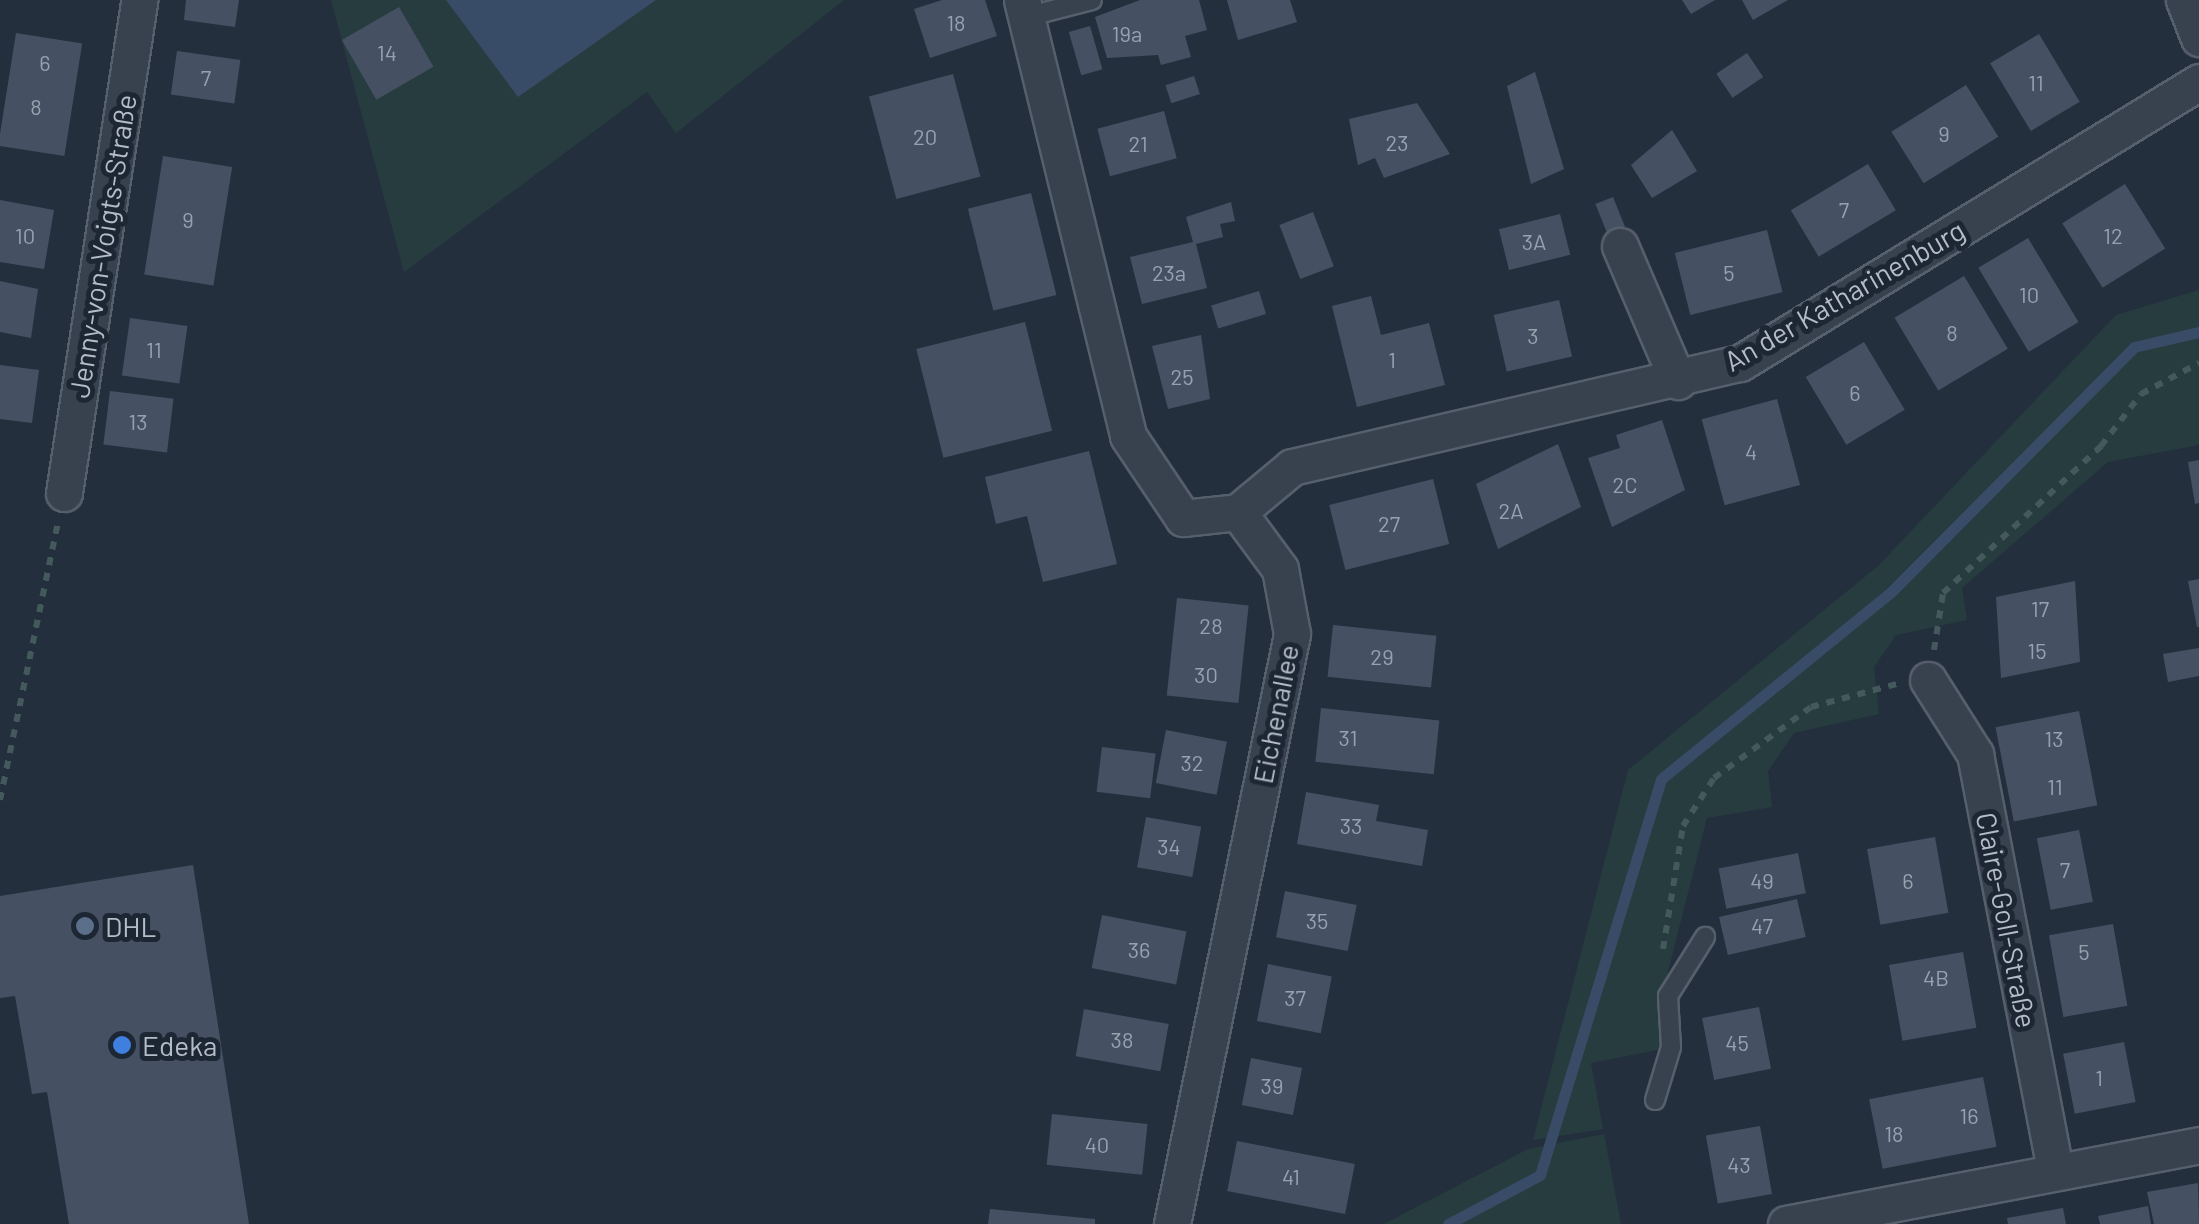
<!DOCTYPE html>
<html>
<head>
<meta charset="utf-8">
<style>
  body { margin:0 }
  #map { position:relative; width:2199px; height:1224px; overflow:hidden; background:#242f3e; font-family:Barlow,sans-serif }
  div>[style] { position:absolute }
  .green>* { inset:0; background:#263c3f }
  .water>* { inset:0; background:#394c67 }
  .stream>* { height:11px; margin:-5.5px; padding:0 5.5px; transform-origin:5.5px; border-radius:5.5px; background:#394c67 }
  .building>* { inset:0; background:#455162; transform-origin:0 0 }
  .path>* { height:6px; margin-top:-3px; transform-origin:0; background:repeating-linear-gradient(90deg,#44595c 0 8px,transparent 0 16px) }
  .roads { filter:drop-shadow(2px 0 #565f6c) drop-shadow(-2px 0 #565f6c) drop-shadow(0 2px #565f6c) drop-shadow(0 -2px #565f6c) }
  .service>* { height:18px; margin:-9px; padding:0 9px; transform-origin:9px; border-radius:9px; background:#38414e }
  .minor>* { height:35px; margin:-17.5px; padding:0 17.5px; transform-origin:17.5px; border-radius:17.5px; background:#38414e }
  .dots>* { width:28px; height:28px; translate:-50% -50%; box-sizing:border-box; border:5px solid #1d2633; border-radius:50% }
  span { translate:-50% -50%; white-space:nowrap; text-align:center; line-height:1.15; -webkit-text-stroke:10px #1d2633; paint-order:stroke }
  .number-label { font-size:22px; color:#98a1af }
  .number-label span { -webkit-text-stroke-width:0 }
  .street-label { font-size:28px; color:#b4bcc9 }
  .poi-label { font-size:28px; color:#b4bcc9 }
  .left { translate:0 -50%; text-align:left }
</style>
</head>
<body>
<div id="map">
  <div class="green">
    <div style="clip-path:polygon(331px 0,844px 0,676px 133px,647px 92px,404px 272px)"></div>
    <div style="clip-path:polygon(2199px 290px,2199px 445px,2108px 462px,1962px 588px,1967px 620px,1896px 635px,1874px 667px,1879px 714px,1794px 733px,1768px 771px,1772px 807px,1707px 818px,1662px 995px,1662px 1049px,1591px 1063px,1603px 1129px,1533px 1140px,1628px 770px,1878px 566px,2116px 315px)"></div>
    <div style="clip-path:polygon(1604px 1134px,1621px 1224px,1384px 1224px,1528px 1149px)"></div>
  </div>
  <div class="water">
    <div style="clip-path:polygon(446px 0,656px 0,518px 97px)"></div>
  </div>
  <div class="stream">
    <div style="left:1448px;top:1224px;width:104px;rotate:-28deg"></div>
    <div style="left:1540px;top:1175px;width:414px;rotate:-73deg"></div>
    <div style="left:1661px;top:779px;width:298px;rotate:-39.1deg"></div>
    <div style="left:1892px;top:591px;width:344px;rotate:-45.2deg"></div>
    <div style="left:2134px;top:347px;width:67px;rotate:-13deg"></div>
  </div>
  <div class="building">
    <div style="clip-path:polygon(186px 0,239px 0,235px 27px,184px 20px)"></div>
    <div style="clip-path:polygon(942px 0,985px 0,997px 36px,930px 58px,914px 9px)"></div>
    <div style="clip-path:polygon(1140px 0,1199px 0,1207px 30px,1185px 36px,1191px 57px,1161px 65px,1158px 55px,1107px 58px,1095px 17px)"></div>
    <div style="clip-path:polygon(1227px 0,1290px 0,1297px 22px,1238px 40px)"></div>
    <div style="clip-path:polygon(1682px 0,1715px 0,1691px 14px)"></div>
    <div style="clip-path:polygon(1742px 0,1788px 0,1753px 20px)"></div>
    <div style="left:399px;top:7px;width:69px;height:66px;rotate:60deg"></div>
    <div style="left:1090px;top:26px;width:45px;height:22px;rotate:74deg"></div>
    <div style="left:16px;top:33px;width:67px;height:114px;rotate:9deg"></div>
    <div style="left:2039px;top:34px;width:79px;height:57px;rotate:59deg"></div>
    <div style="left:177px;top:51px;width:64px;height:44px;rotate:8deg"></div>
    <div style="left:1747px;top:53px;width:29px;height:37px;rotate:56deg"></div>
    <div style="clip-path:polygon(1535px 72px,1564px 169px,1531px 184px,1507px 86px)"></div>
    <div style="left:953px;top:74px;width:106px;height:87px;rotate:75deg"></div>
    <div style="left:1194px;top:76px;width:19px;height:30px;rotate:72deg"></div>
    <div style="left:1966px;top:85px;width:61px;height:88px;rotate:58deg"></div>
    <div style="clip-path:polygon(1417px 103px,1450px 154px,1384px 178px,1375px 158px,1358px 165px,1349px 119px)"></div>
    <div style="left:1164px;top:111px;width:49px;height:69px;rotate:75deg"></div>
    <div style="clip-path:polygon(1672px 130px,1697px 171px,1652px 198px,1631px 165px)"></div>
    <div style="left:163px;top:156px;width:70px;height:120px;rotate:9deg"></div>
    <div style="left:1868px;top:164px;width:54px;height:90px;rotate:59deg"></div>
    <div style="left:2125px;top:184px;width:76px;height:74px;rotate:58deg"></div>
    <div style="left:1031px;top:193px;width:105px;height:65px;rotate:76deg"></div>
    <div style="left:1613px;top:197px;width:32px;height:19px;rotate:68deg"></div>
    <div style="clip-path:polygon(0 200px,54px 210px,44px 269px,0 262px)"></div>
    <div style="clip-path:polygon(1231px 202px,1235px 221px,1220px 224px,1223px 237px,1196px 244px,1207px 288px,1142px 304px,1130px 257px,1193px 242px,1186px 217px)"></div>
    <div style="left:1313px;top:212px;width:58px;height:36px;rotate:69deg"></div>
    <div style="left:1560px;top:214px;width:42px;height:63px;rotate:76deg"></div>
    <div style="left:1767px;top:230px;width:64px;height:95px;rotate:76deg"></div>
    <div style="left:2028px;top:238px;width:98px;height:58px;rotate:59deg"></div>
    <div style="left:1964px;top:276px;width:85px;height:81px;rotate:59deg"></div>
    <div style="clip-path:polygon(0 281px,38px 289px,31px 338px,0 332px)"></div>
    <div style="left:1259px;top:291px;width:24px;height:50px;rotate:73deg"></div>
    <div style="clip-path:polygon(1371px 296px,1381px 335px,1429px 323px,1445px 385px,1357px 407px,1332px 306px)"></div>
    <div style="left:1559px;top:300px;width:58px;height:67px;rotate:77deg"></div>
    <div style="left:130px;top:318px;width:58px;height:58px;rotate:8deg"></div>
    <div style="left:1025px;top:322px;width:112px;height:112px;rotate:76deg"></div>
    <div style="clip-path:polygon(1201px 335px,1210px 399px,1168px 409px,1152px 346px)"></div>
    <div style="left:1864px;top:342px;width:79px;height:68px;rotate:59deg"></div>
    <div style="clip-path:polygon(0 365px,39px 370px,32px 423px,0 419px)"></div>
    <div style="left:110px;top:391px;width:64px;height:54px;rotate:7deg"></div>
    <div style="left:1777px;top:399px;width:89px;height:78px;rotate:75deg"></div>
    <div style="clip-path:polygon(1662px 420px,1685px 490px,1612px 527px,1588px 458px,1620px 448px,1616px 435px)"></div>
    <div style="clip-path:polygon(1558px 444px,1581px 507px,1498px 549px,1476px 484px)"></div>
    <div style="clip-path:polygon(1089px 451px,1117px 564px,1043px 582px,1027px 516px,996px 524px,985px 477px)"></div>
    <div style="clip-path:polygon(2199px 460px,2199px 503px,2195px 504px,2188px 462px)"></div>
    <div style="left:1433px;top:479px;width:67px;height:107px;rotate:76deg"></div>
    <div style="clip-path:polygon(2199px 579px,2199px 627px,2197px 627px,2188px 581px)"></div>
    <div style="clip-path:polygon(2075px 581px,2080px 662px,2001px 678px,1996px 597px)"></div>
    <div style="left:1177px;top:598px;width:72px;height:98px;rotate:6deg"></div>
    <div style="left:1333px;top:625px;width:104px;height:52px;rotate:6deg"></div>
    <div style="clip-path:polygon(2199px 648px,2199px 676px,2168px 682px,2163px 654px)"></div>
    <div style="left:1321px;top:708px;width:119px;height:54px;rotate:6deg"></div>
    <div style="left:2079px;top:711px;width:96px;height:85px;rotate:79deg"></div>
    <div style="left:1166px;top:730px;width:62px;height:54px;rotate:11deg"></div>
    <div style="left:1102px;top:747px;width:54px;height:45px;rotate:7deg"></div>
    <div style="clip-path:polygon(1306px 792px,1379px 805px,1376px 821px,1428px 830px,1422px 866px,1297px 844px)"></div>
    <div style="left:1146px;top:817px;width:56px;height:51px;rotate:10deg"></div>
    <div style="left:2079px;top:830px;width:73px;height:43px;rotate:79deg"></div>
    <div style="left:1935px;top:837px;width:77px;height:69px;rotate:80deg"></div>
    <div style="left:1798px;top:853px;width:41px;height:81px;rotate:79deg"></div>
    <div style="clip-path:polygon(193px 865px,249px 1224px,69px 1224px,47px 1092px,32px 1094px,15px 996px,0 998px,0 896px)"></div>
    <div style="left:1285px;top:891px;width:73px;height:47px;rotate:11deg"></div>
    <div style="left:1797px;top:899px;width:39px;height:80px;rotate:77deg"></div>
    <div style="left:1102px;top:915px;width:86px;height:54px;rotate:11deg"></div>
    <div style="left:2113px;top:924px;width:83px;height:65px;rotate:80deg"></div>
    <div style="left:1963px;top:952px;width:77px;height:75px;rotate:80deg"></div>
    <div style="left:1268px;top:964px;width:65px;height:58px;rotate:11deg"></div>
    <div style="left:1759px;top:1007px;width:63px;height:58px;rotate:79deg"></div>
    <div style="left:1084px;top:1009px;width:86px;height:48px;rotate:10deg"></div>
    <div style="left:2124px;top:1042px;width:61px;height:62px;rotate:79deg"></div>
    <div style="left:1251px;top:1058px;width:52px;height:48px;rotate:11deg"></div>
    <div style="left:1983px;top:1077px;width:71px;height:116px;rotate:79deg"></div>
    <div style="left:1052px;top:1114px;width:96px;height:51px;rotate:6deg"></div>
    <div style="left:1760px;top:1126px;width:69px;height:55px;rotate:80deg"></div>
    <div style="left:1237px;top:1141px;width:120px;height:51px;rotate:11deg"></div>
    <div style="clip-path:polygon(2198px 1183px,2199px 1224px,2154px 1224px,2147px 1192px)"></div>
    <div style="clip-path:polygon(2148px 1206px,2151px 1224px,2100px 1224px,2098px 1216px)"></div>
    <div style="clip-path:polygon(2063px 1208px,2066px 1224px,2008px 1224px,2007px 1218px)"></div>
    <div style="clip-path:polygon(990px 1209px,1095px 1219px,1095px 1224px,988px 1224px)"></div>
  </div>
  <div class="path">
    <div style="left:1934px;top:650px;width:58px;rotate:-81deg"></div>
    <div style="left:1943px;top:593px;width:216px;rotate:-42.9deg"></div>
    <div style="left:2101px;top:446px;width:66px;rotate:-52.4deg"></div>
    <div style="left:2141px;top:394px;width:66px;rotate:-28.1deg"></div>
    <div style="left:0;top:800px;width:283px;rotate:-78.2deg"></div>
    <div style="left:1663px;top:949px;width:125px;rotate:-80.8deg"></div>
    <div style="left:1683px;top:826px;width:57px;rotate:-57.1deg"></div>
    <div style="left:1714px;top:778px;width:120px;rotate:-36.2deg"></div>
    <div style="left:1811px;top:707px;width:89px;rotate:-15deg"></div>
  </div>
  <div class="roads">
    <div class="service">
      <div style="left:1026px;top:17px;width:68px;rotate:-14.4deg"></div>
      <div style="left:1655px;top:1100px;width:55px;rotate:-73.2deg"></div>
      <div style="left:1671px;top:1047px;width:51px;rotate:-93.4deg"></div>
      <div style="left:1668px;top:996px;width:70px;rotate:-57.9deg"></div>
    </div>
    <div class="minor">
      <div style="left:1022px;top:0;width:449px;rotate:76.3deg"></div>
      <div style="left:1128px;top:436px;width:99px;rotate:56.1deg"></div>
      <div style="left:1183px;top:518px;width:55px;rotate:-6.2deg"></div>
      <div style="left:1238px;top:512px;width:71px;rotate:53.6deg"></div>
      <div style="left:1280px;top:569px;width:66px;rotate:79.5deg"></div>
      <div style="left:1292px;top:634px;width:602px;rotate:101.5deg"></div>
      <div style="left:2184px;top:0;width:41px;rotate:68.5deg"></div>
      <div style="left:1620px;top:246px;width:147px;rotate:66.8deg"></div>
      <div style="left:64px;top:493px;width:499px;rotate:-81.3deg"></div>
      <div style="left:1238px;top:512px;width:70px;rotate:-39.8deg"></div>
      <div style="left:1292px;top:467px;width:460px;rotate:-13.1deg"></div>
      <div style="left:1740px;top:363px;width:538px;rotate:-31.47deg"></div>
      <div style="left:1928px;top:680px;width:88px;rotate:57.6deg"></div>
      <div style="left:1975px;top:754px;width:425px;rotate:79.1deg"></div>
      <div style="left:1786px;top:1224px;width:420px;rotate:-10.8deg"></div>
    </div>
  </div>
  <div class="dots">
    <div style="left:85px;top:926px;background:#5c6f8a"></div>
    <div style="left:122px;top:1045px;background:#3f7fe0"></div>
  </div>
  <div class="number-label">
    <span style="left:956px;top:23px">18</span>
    <span style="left:1127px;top:34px">19a</span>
    <span style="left:387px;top:53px">14</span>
    <span style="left:45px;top:63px">6</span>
    <span style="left:206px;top:78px">7</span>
    <span style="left:2036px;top:83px">11</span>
    <span style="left:36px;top:107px">8</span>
    <span style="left:1944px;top:134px">9</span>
    <span style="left:925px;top:137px">20</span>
    <span style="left:1397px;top:143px">23</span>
    <span style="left:1138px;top:144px">21</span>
    <span style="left:1844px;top:210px">7</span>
    <span style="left:188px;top:220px">9</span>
    <span style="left:25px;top:236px">10</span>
    <span style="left:2113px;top:236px">12</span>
    <span style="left:1534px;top:242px">3A</span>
    <span style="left:1169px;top:273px">23a</span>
    <span style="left:1729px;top:273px">5</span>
    <span style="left:2029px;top:295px">10</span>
    <span style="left:1952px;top:333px">8</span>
    <span style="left:1533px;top:336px">3</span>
    <span style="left:154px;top:350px">11</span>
    <span style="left:1392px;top:360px">1</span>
    <span style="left:1182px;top:377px">25</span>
    <span style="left:1855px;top:393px">6</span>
    <span style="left:138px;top:422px">13</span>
    <span style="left:1751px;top:452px">4</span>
    <span style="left:1625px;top:485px">2C</span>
    <span style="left:1511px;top:511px">2A</span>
    <span style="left:1389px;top:524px">27</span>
    <span style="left:2040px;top:609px">17</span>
    <span style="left:1211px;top:626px">28</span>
    <span style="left:2037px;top:651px">15</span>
    <span style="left:1382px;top:657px">29</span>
    <span style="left:1206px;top:675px">30</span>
    <span style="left:1348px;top:738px">31</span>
    <span style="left:2054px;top:739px">13</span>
    <span style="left:1192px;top:763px">32</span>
    <span style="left:2055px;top:787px">11</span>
    <span style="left:1351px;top:826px">33</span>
    <span style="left:1169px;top:847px">34</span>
    <span style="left:2065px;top:870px">7</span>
    <span style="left:1762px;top:881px">49</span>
    <span style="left:1908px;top:881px">6</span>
    <span style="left:1317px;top:921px">35</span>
    <span style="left:1762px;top:926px">47</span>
    <span style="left:1139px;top:950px">36</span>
    <span style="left:2084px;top:952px">5</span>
    <span style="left:1936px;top:978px">4B</span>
    <span style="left:1295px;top:998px">37</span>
    <span style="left:1122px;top:1040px">38</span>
    <span style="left:1737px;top:1043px">45</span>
    <span style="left:2099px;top:1078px">1</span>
    <span style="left:1272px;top:1086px">39</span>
    <span style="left:1969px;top:1116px">16</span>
    <span style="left:1894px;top:1134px">18</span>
    <span style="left:1097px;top:1145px">40</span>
    <span style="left:1739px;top:1165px">43</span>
    <span style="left:1291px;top:1177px">41</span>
  </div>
  <div class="street-label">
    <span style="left:102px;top:246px;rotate:-81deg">Jenny-von-Voigts-Straße</span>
    <span style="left:1844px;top:295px;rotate:-30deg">An der Katharinenburg</span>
    <span style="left:1275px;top:714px;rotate:-79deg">Eichenallee</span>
    <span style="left:2007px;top:920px;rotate:79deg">Claire-Goll-Straße</span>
  </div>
  <div class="poi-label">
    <span class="left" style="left:105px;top:926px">DHL</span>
    <span class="left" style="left:142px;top:1045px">Edeka</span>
  </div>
</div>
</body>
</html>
